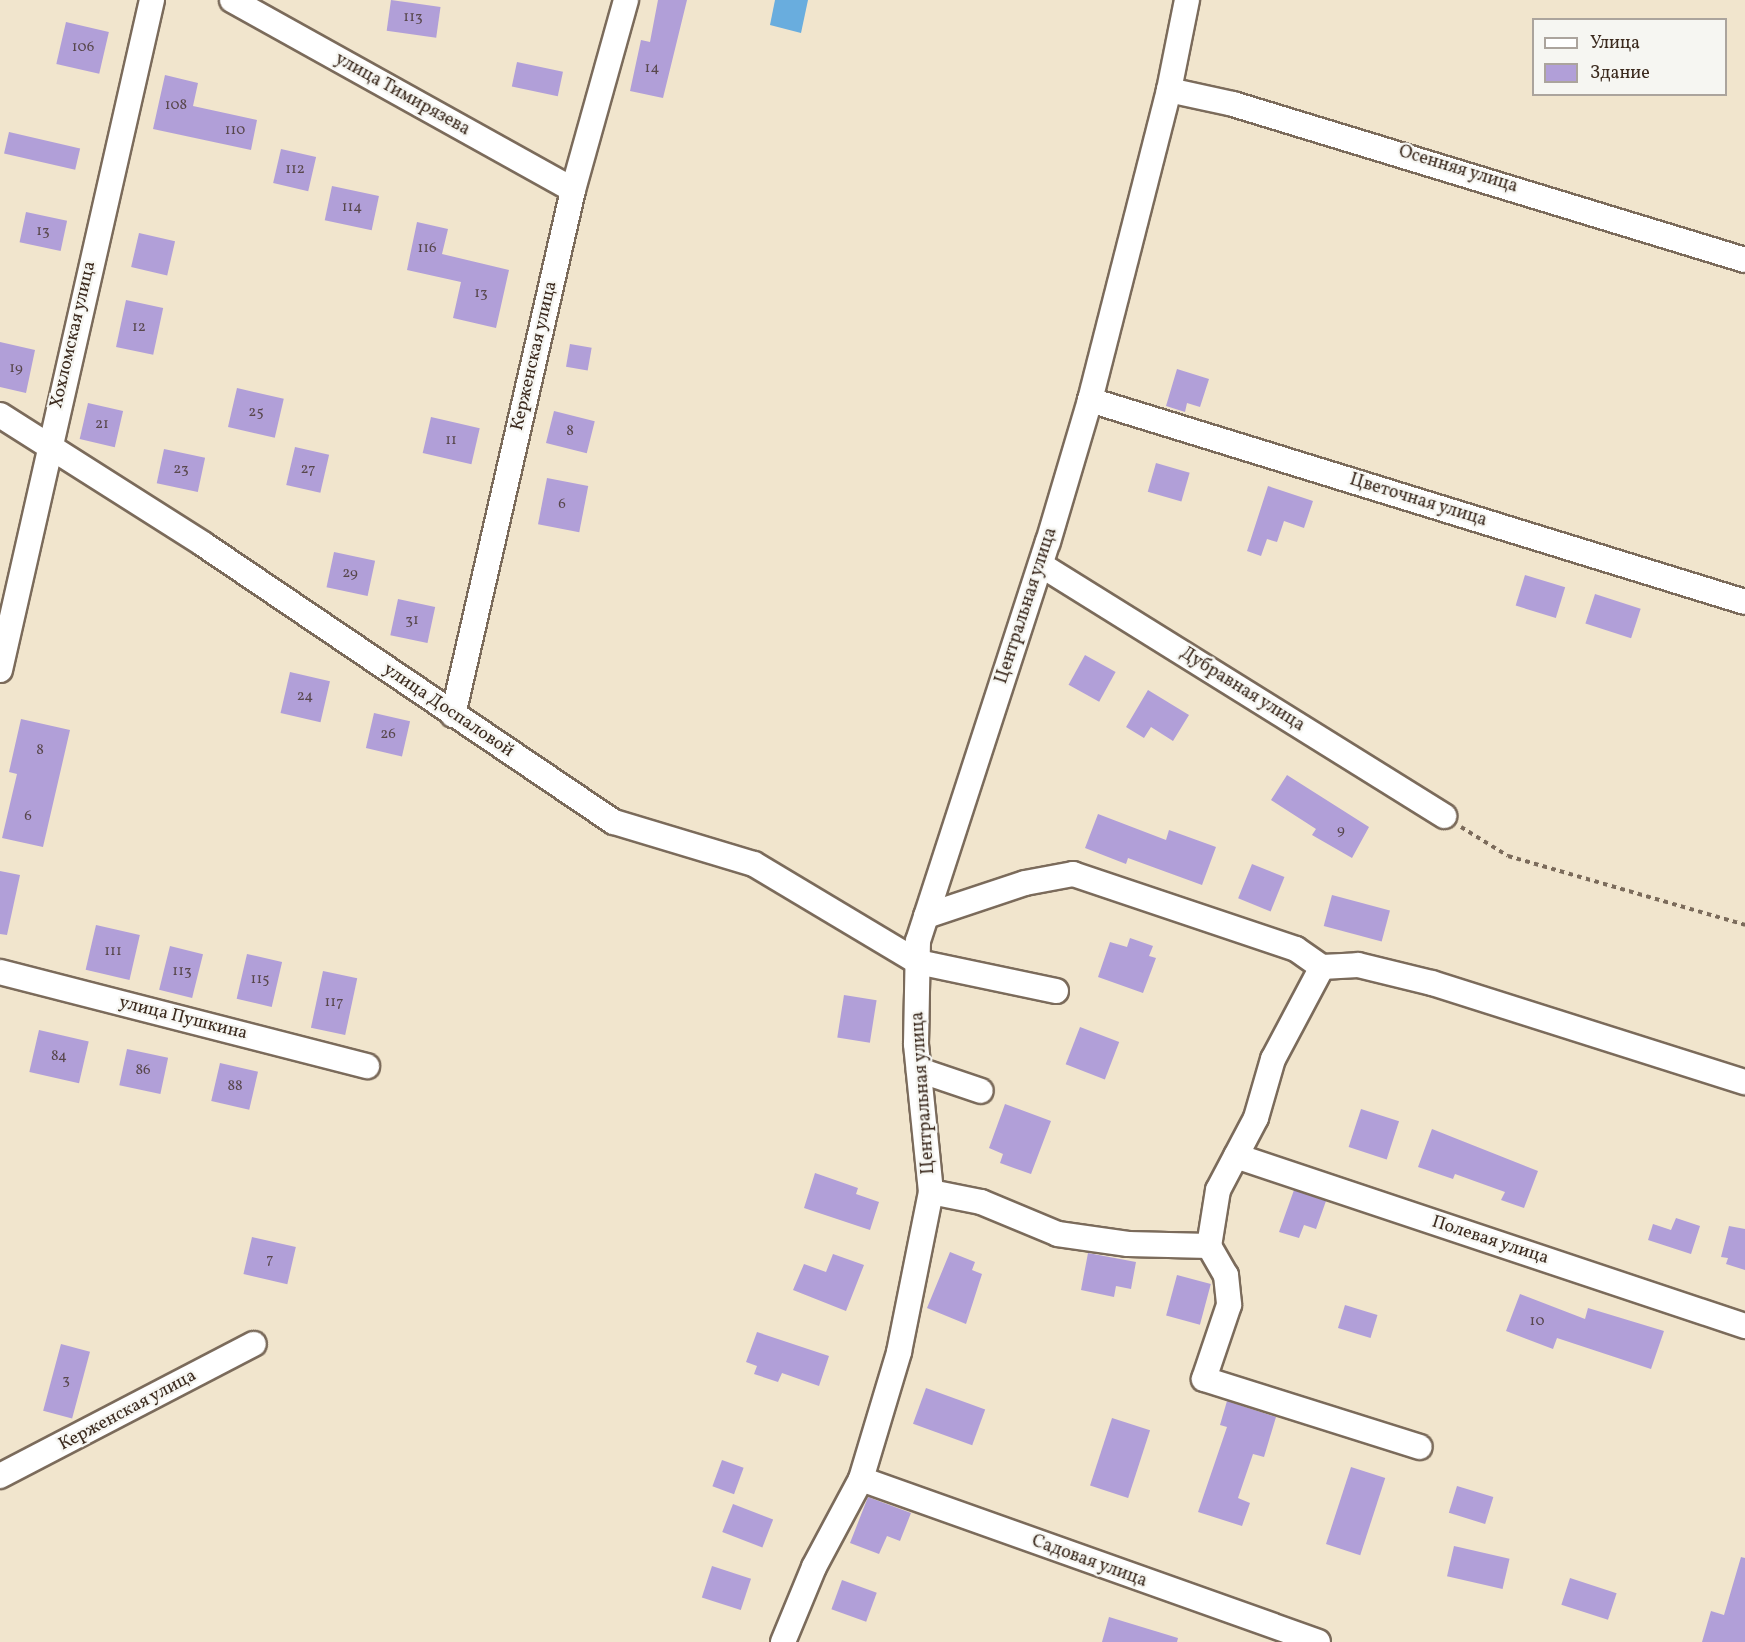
<!DOCTYPE html>
<html>
<head>
<meta charset="utf-8">
<style>
  body { margin:0 }
  #map { position:relative; width:1745px; height:1642px; overflow:hidden; background:#f1e5cd; font-family:Vollkorn,serif }
  div>[style] { position:absolute }
  .water>* { inset:0; background:#69adde }
  .building>* { inset:0; background:#b19fd8; transform-origin:0 0 }
  .path>* { height:4px; margin-top:-2px; transform-origin:0; background:repeating-linear-gradient(90deg,#7b6b5b 0 4.5px,transparent 0 9px) }
  .roads { filter:drop-shadow(2px 0 #7b6b5b) drop-shadow(-2px 0 #7b6b5b) drop-shadow(0 2px #7b6b5b) drop-shadow(0 -2px #7b6b5b) }
  .street>* { height:24px; margin:-12px; padding:0 12px; transform-origin:12px; border-radius:12px; background:#fff }
  span { translate:-50% -50%; white-space:nowrap; text-align:center; line-height:1.15; -webkit-text-stroke:4.5px #f6f6f2; paint-order:stroke }
  .number-label { font-size:15px; color:#58474c }
  .number-label span { -webkit-text-stroke-width:0 }
  .street-label { font-size:18px; color:#3b2a1e }
  .legend { position:absolute; left:1532px; top:18px; width:195px; height:78px; box-sizing:border-box; background:#f6f6f2; border:2px solid #aba49d; margin:0; padding:8px 10px; list-style:none; font-size:18px; color:#3b2a1e }
  .legend li { display:flex; align-items:center; gap:12px; height:30px }
  .legend b { width:30px; border:2px solid #aba49d }
</style>
</head>
<body>
<div id="map">
  <div class="water">
    <div style="clip-path:polygon(775px 0,808px 0,801px 33px,770px 25px)"></div>
  </div>
  <div class="building">
    <div style="left:391px;top:0;width:50px;height:31px;rotate:8deg"></div>
    <div style="clip-path:polygon(658px 0,687px 0,663px 98px,630px 91px,641px 40px,650px 42px)"></div>
    <div style="left:66px;top:22px;width:44px;height:43px;rotate:13deg"></div>
    <div style="left:517px;top:62px;width:47px;height:25px;rotate:12deg"></div>
    <div style="clip-path:polygon(165px 75px,198px 83px,193px 106px,257px 120px,251px 150px,153px 129px)"></div>
    <div style="left:9px;top:132px;width:73px;height:22px;rotate:13deg"></div>
    <div style="left:281px;top:149px;width:36px;height:35px;rotate:13deg"></div>
    <div style="left:332px;top:186px;width:48px;height:35px;rotate:12deg"></div>
    <div style="left:26px;top:212px;width:42px;height:31px;rotate:12deg"></div>
    <div style="clip-path:polygon(417px 222px,448px 229px,442px 254px,509px 270px,496px 328px,453px 318px,461px 282px,407px 270px)"></div>
    <div style="left:139px;top:233px;width:37px;height:35px;rotate:13deg"></div>
    <div style="left:126px;top:300px;width:38px;height:48px;rotate:12deg"></div>
    <div style="clip-path:polygon(0 342px,35px 350px,26px 393px,0 387px)"></div>
    <div style="left:570px;top:344px;width:22px;height:23px;rotate:10deg"></div>
    <div style="clip-path:polygon(1177px 369px,1209px 379px,1200px 407px,1187px 403px,1185px 412px,1166px 406px)"></div>
    <div style="left:237px;top:388px;width:48px;height:40px;rotate:13deg"></div>
    <div style="left:88px;top:403px;width:36px;height:37px;rotate:13deg"></div>
    <div style="left:554px;top:411px;width:42px;height:33px;rotate:14deg"></div>
    <div style="left:431px;top:417px;width:50px;height:37px;rotate:13deg"></div>
    <div style="left:295px;top:447px;width:35px;height:39px;rotate:13deg"></div>
    <div style="left:164px;top:449px;width:42px;height:35px;rotate:12deg"></div>
    <div style="left:1156px;top:463px;width:35px;height:30px;rotate:16deg"></div>
    <div style="left:547px;top:478px;width:42px;height:47px;rotate:11deg"></div>
    <div style="clip-path:polygon(1268px 486px,1313px 501px,1304px 528px,1284px 521px,1277px 542px,1267px 539px,1261px 556px,1247px 551px)"></div>
    <div style="left:334px;top:552px;width:42px;height:36px;rotate:12deg"></div>
    <div style="left:1525px;top:575px;width:42px;height:32px;rotate:17deg"></div>
    <div style="left:1595px;top:594px;width:48px;height:31px;rotate:18deg"></div>
    <div style="left:398px;top:599px;width:38px;height:37px;rotate:12deg"></div>
    <div style="left:1085px;top:655px;width:35px;height:34px;rotate:29deg"></div>
    <div style="left:290px;top:672px;width:41px;height:42px;rotate:13deg"></div>
    <div style="clip-path:polygon(1148px 690px,1189px 715px,1173px 741px,1151px 727px,1144px 738px,1126px 727px)"></div>
    <div style="left:374px;top:713px;width:37px;height:36px;rotate:13deg"></div>
    <div style="clip-path:polygon(21px 719px,70px 730px,43px 847px,2px 838px,17px 774px,9px 772px)"></div>
    <div style="clip-path:polygon(1287px 775px,1369px 827px,1352px 858px,1312px 835px,1316px 829px,1271px 800px)"></div>
    <div style="clip-path:polygon(1098px 814px,1166px 840px,1169px 830px,1216px 847px,1202px 885px,1128px 858px,1126px 864px,1085px 848px)"></div>
    <div style="left:1252px;top:864px;width:35px;height:37px;rotate:22deg"></div>
    <div style="clip-path:polygon(0 871px,20px 875px,7px 935px,0 934px)"></div>
    <div style="left:1332px;top:895px;width:60px;height:32px;rotate:15deg"></div>
    <div style="left:96px;top:925px;width:45px;height:46px;rotate:13deg"></div>
    <div style="clip-path:polygon(1130px 938px,1153px 946px,1149px 956px,1156px 958px,1143px 993px,1098px 977px,1110px 942px,1127px 947px)"></div>
    <div style="left:170px;top:946px;width:34px;height:45px;rotate:14deg"></div>
    <div style="left:247px;top:954px;width:36px;height:46px;rotate:13deg"></div>
    <div style="left:323px;top:971px;width:35px;height:58px;rotate:12deg"></div>
    <div style="left:844px;top:995px;width:33px;height:43px;rotate:9deg"></div>
    <div style="left:1080px;top:1027px;width:42px;height:40px;rotate:21deg"></div>
    <div style="left:39px;top:1030px;width:51px;height:43px;rotate:13deg"></div>
    <div style="left:127px;top:1049px;width:42px;height:37px;rotate:12deg"></div>
    <div style="left:220px;top:1063px;width:39px;height:39px;rotate:13deg"></div>
    <div style="clip-path:polygon(1005px 1104px,1051px 1121px,1031px 1174px,1000px 1163px,1003px 1154px,989px 1148px)"></div>
    <div style="left:1361px;top:1109px;width:40px;height:40px;rotate:18deg"></div>
    <div style="clip-path:polygon(1432px 1129px,1538px 1171px,1524px 1208px,1501px 1200px,1505px 1192px,1455px 1174px,1453px 1179px,1418px 1167px)"></div>
    <div style="clip-path:polygon(815px 1173px,858px 1188px,856px 1194px,879px 1202px,870px 1230px,804px 1208px)"></div>
    <div style="clip-path:polygon(1294px 1190px,1326px 1201px,1316px 1229px,1304px 1225px,1299px 1238px,1279px 1232px)"></div>
    <div style="clip-path:polygon(1676px 1218px,1700px 1226px,1691px 1254px,1648px 1240px,1653px 1224px,1671px 1230px)"></div>
    <div style="clip-path:polygon(1729px 1226px,1745px 1229px,1745px 1270px,1726px 1264px,1728px 1258px,1721px 1257px)"></div>
    <div style="left:252px;top:1237px;width:45px;height:38px;rotate:13deg"></div>
    <div style="clip-path:polygon(950px 1252px,975px 1262px,972px 1270px,982px 1274px,966px 1324px,927px 1308px)"></div>
    <div style="clip-path:polygon(1088px 1253px,1136px 1262px,1131px 1289px,1116px 1286px,1114px 1297px,1081px 1290px)"></div>
    <div style="clip-path:polygon(833px 1254px,864px 1265px,846px 1311px,793px 1290px,804px 1264px,826px 1272px)"></div>
    <div style="left:1177px;top:1275px;width:35px;height:42px;rotate:15deg"></div>
    <div style="clip-path:polygon(1520px 1294px,1585px 1319px,1588px 1308px,1664px 1331px,1651px 1369px,1557px 1338px,1553px 1349px,1506px 1331px)"></div>
    <div style="left:1345px;top:1305px;width:34px;height:24px;rotate:17deg"></div>
    <div style="clip-path:polygon(757px 1332px,829px 1356px,819px 1386px,782px 1373px,778px 1382px,754px 1374px,757px 1366px,746px 1362px)"></div>
    <div style="left:61px;top:1344px;width:30px;height:69px;rotate:15deg"></div>
    <div style="left:926px;top:1388px;width:63px;height:38px;rotate:20deg"></div>
    <div style="clip-path:polygon(1227px 1401px,1276px 1417px,1264px 1457px,1253px 1454px,1238px 1498px,1250px 1503px,1242px 1526px,1198px 1512px,1227px 1427px,1220px 1425px)"></div>
    <div style="left:1112px;top:1418px;width:40px;height:71px;rotate:18deg"></div>
    <div style="left:722px;top:1460px;width:23px;height:28px;rotate:20deg"></div>
    <div style="left:1351px;top:1467px;width:36px;height:81px;rotate:18deg"></div>
    <div style="left:1457px;top:1486px;width:38px;height:28px;rotate:17deg"></div>
    <div style="clip-path:polygon(868px 1497px,911px 1513px,900px 1541px,887px 1536px,879px 1554px,850px 1543px)"></div>
    <div style="left:733px;top:1504px;width:43px;height:30px;rotate:21deg"></div>
    <div style="left:1454px;top:1546px;width:57px;height:31px;rotate:13deg"></div>
    <div style="clip-path:polygon(1741px 1557px,1745px 1558px,1745px 1642px,1702px 1642px,1711px 1611px,1724px 1615px)"></div>
    <div style="left:712px;top:1566px;width:41px;height:33px;rotate:18deg"></div>
    <div style="left:1570px;top:1578px;width:49px;height:28px;rotate:18deg"></div>
    <div style="left:842px;top:1580px;width:37px;height:31px;rotate:20deg"></div>
    <div style="clip-path:polygon(1109px 1617px,1178px 1638px,1177px 1642px,1102px 1642px)"></div>
  </div>
  <div class="path">
    <div style="left:1461px;top:827px;width:55px;rotate:31.7deg"></div>
    <div style="left:1508px;top:856px;width:247px;rotate:16.2deg"></div>
  </div>
  <div class="roads">
    <div class="street">
      <div style="left:232px;top:0;width:390px;rotate:29.1deg"></div>
      <div style="left:1169px;top:90px;width:66px;rotate:12.3deg"></div>
      <div style="left:1233px;top:104px;width:535px;rotate:16.95deg"></div>
      <div style="left:1090px;top:400px;width:685px;rotate:17.14deg"></div>
      <div style="left:0;top:415px;width:241px;rotate:32.4deg"></div>
      <div style="left:203px;top:544px;width:496px;rotate:34.1deg"></div>
      <div style="left:614px;top:822px;width:146px;rotate:16.7deg"></div>
      <div style="left:754px;top:864px;width:191px;rotate:30.9deg"></div>
      <div style="left:918px;top:962px;width:141px;rotate:11.9deg"></div>
      <div style="left:1041px;top:565px;width:475px;rotate:31.9deg"></div>
      <div style="left:0;top:670px;width:687px;rotate:-77.22deg"></div>
      <div style="left:453px;top:715px;width:539px;rotate:-77.12deg"></div>
      <div style="left:573px;top:190px;width:197px;rotate:-74.4deg"></div>
      <div style="left:926px;top:916px;width:104px;rotate:-18.4deg"></div>
      <div style="left:1025px;top:883px;width:49px;rotate:-10.6deg"></div>
      <div style="left:1073px;top:874px;width:235px;rotate:18.6deg"></div>
      <div style="left:1296px;top:949px;width:32px;rotate:35deg"></div>
      <div style="left:1322px;top:967px;width:104px;rotate:118deg"></div>
      <div style="left:1273px;top:1059px;width:61px;rotate:106.1deg"></div>
      <div style="left:1256px;top:1118px;width:81px;rotate:117.8deg"></div>
      <div style="left:1218px;top:1190px;width:57px;rotate:99.1deg"></div>
      <div style="left:1209px;top:1246px;width:81px;rotate:-178.6deg"></div>
      <div style="left:1128px;top:1244px;width:71px;rotate:-171.9deg"></div>
      <div style="left:1058px;top:1234px;width:83px;rotate:-157.4deg"></div>
      <div style="left:981px;top:1202px;width:51px;rotate:-168.7deg"></div>
      <div style="left:1322px;top:967px;width:36px;rotate:-3deg"></div>
      <div style="left:1358px;top:965px;width:76px;rotate:13.7deg"></div>
      <div style="left:1432px;top:983px;width:328px;rotate:17.6deg"></div>
      <div style="left:0;top:972px;width:379px;rotate:14.4deg"></div>
      <div style="left:919px;top:1070px;width:65px;rotate:18.7deg"></div>
      <div style="left:1236px;top:1156px;width:537px;rotate:18.47deg"></div>
      <div style="left:1209px;top:1246px;width:34px;rotate:60deg"></div>
      <div style="left:1226px;top:1275px;width:30px;rotate:84deg"></div>
      <div style="left:1229px;top:1305px;width:78px;rotate:108.7deg"></div>
      <div style="left:1204px;top:1379px;width:226px;rotate:17.5deg"></div>
      <div style="left:0;top:1476px;width:286px;rotate:-27.5deg"></div>
      <div style="left:861px;top:1479px;width:485px;rotate:19.6deg"></div>
      <div style="left:783px;top:1642px;width:81px;rotate:-67.5deg"></div>
      <div style="left:814px;top:1567px;width:100px;rotate:-61.9deg"></div>
      <div style="left:861px;top:1479px;width:133px;rotate:-73.3deg"></div>
      <div style="left:899px;top:1352px;width:163px;rotate:-78.7deg"></div>
      <div style="left:931px;top:1192px;width:149px;rotate:-95.8deg"></div>
      <div style="left:916px;top:1044px;width:103px;rotate:-88.9deg"></div>
      <div style="left:918px;top:941px;width:420px;rotate:-72deg"></div>
      <div style="left:1048px;top:542px;width:148px;rotate:-73.5deg"></div>
      <div style="left:1090px;top:400px;width:320px;rotate:-75.7deg"></div>
      <div style="left:1169px;top:90px;width:92px;rotate:-78.7deg"></div>
    </div>
  </div>
  <div class="number-label">
    <span style="left:413px;top:18px">113</span>
    <span style="left:83px;top:48px">106</span>
    <span style="left:652px;top:69px">14</span>
    <span style="left:176px;top:106px">108</span>
    <span style="left:235px;top:131px">110</span>
    <span style="left:295px;top:170px">112</span>
    <span style="left:352px;top:208px">114</span>
    <span style="left:43px;top:232px">13</span>
    <span style="left:427px;top:249px">116</span>
    <span style="left:481px;top:294px">13</span>
    <span style="left:139px;top:328px">12</span>
    <span style="left:16px;top:369px">19</span>
    <span style="left:256px;top:413px">25</span>
    <span style="left:102px;top:425px">21</span>
    <span style="left:570px;top:432px">8</span>
    <span style="left:451px;top:441px">11</span>
    <span style="left:181px;top:470px">23</span>
    <span style="left:308px;top:470px">27</span>
    <span style="left:562px;top:505px">6</span>
    <span style="left:350px;top:574px">29</span>
    <span style="left:412px;top:621px">31</span>
    <span style="left:305px;top:697px">24</span>
    <span style="left:388px;top:735px">26</span>
    <span style="left:40px;top:751px">8</span>
    <span style="left:28px;top:817px">6</span>
    <span style="left:1341px;top:831px">9</span>
    <span style="left:113px;top:952px">111</span>
    <span style="left:182px;top:972px">113</span>
    <span style="left:260px;top:980px">115</span>
    <span style="left:334px;top:1003px">117</span>
    <span style="left:59px;top:1057px">84</span>
    <span style="left:143px;top:1071px">86</span>
    <span style="left:235px;top:1087px">88</span>
    <span style="left:270px;top:1260px">7</span>
    <span style="left:1537px;top:1322px">10</span>
    <span style="left:66px;top:1381px">3</span>
  </div>
  <div class="street-label">
    <span style="left:402px;top:95px;rotate:29deg">улица Тимирязева</span>
    <span style="left:1458px;top:170px;rotate:17deg">Осенняя улица</span>
    <span style="left:74px;top:335px;rotate:-77deg">Хохломская улица</span>
    <span style="left:535px;top:356px;rotate:-77deg">Керженская улица</span>
    <span style="left:1418px;top:501px;rotate:17deg">Цветочная улица</span>
    <span style="left:1027px;top:606px;rotate:-72deg">Центральная улица</span>
    <span style="left:1242px;top:690px;rotate:32deg">Дубравная улица</span>
    <span style="left:448px;top:711px;rotate:34deg">улица Доспаловой</span>
    <span style="left:183px;top:1019px;rotate:14deg">улица Пушкина</span>
    <span style="left:924px;top:1093px;rotate:-94deg">Центральная улица</span>
    <span style="left:1490px;top:1241px;rotate:18deg">Полевая улица</span>
    <span style="left:128px;top:1411px;rotate:-28deg">Керженская улица</span>
    <span style="left:1089px;top:1562px;rotate:20deg">Садовая улица</span>
  </div>
  <ul class="legend">
  <li><b style="height:8px;background:#fff"></b>Улица</li>
  <li><b style="height:16px;background:#b19fd8"></b>Здание</li>
  </ul>
</div>
</body>
</html>
